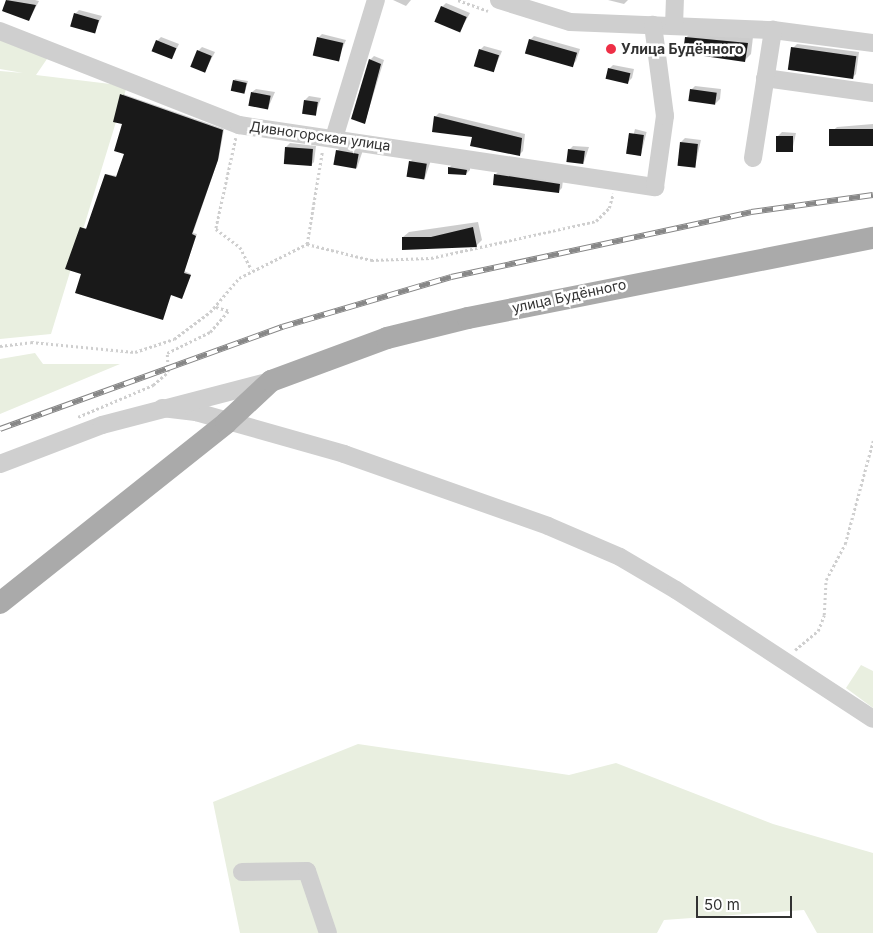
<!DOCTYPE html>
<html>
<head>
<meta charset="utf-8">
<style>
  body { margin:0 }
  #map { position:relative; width:873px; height:933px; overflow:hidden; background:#fff; font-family:Inter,sans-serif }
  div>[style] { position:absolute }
  .green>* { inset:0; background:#e9efe0 }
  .shadow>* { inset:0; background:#0003; transform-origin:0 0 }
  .building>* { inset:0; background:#191919; transform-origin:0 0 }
  .path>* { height:2.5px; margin-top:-1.25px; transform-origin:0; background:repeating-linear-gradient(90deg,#cfcfcf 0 2.5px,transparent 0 5px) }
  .minor>* { height:18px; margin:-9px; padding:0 9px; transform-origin:9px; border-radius:9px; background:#cfcfcf }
  .major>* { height:22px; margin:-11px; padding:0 11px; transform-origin:11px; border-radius:11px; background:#aaa }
  .rail>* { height:5.5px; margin-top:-2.75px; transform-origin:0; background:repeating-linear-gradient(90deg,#fff 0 11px,#878787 0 22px); box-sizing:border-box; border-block:1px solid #878787 }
  .dots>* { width:14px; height:14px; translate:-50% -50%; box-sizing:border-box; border:2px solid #fff; border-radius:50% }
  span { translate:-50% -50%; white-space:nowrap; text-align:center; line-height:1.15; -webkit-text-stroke:5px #fff; paint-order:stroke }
  .poi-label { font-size:14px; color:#323232; font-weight:700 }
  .left { translate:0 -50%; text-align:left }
  .street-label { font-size:14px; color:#323232 }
  .scale { position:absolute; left:696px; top:896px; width:96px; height:22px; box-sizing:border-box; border:2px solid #323232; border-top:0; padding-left:6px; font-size:15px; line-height:18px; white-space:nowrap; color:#323232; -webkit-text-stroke:4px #fff; paint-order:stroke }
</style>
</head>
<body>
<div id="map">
  <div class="green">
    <div style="clip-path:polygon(0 36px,49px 56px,36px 75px,127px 86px,51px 334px,0 339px,0 71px,23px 73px,0 69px)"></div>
    <div style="clip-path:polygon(35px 353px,43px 364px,120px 364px,0 414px,0 359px)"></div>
    <div style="clip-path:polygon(861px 665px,873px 671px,873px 708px,846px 688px)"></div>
    <div style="clip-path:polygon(358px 744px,569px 775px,616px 763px,773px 824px,873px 853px,873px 933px,817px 933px,804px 910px,664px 920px,657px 933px,240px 933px,213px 802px)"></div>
  </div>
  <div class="shadow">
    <div style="clip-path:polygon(8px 0,35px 0,39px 1px,29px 20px,4px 10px)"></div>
    <div style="clip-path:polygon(393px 0,411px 0,406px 6px)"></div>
    <div style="clip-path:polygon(608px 0,628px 0,624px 4px)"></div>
    <div style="clip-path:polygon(446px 3px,470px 13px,460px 31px,442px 7px)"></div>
    <div style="clip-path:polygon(79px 10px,102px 16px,94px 32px,75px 14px)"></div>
    <div style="clip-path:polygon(692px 31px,753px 37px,751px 54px,745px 60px,686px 38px)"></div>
    <div style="clip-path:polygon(322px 34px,346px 40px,337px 61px,318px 38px)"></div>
    <div style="clip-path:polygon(534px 36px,580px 49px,576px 61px,572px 65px,530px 40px)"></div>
    <div style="clip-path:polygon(161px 37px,179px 44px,172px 58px,157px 41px)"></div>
    <div style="clip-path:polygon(797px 44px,859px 52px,856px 74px,852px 78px,793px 48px)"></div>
    <div style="clip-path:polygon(484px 46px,502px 51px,494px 70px,480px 50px)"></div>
    <div style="clip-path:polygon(202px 47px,215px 52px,205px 71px,198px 51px)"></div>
    <div style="clip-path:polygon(374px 56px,384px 60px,365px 122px,370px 60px)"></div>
    <div style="clip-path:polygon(613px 65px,634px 69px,632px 78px,628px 82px,609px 69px)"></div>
    <div style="clip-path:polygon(235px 79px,248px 81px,245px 92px,234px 81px)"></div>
    <div style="clip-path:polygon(695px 86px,721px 89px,720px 99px,716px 103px,691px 90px)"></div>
    <div style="clip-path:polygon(256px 89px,275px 92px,268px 108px,252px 92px)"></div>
    <div style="clip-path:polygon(123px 94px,224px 129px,219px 157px,193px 233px,197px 234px,184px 271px,191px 274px,182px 297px,171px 293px,162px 319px,83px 274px,81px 228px,88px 228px,106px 174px,117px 176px,125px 153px)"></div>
    <div style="clip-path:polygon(309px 96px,321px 98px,315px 115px,305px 100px)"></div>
    <div style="clip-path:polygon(439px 113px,525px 134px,523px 151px,519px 155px,474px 136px,435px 117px)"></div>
    <div style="clip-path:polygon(873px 124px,873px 145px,830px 133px,837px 127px)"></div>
    <div style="left:635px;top:129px;width:12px;height:25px;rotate:14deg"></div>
    <div style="clip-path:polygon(782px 132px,796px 133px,792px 151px,778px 136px)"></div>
    <div style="clip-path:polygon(685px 138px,701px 140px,695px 166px,681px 142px)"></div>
    <div style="clip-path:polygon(290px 143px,316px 146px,314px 162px,310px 166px,286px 147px)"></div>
    <div style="clip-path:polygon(573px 146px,589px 147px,584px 162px,569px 150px)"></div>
    <div style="clip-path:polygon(341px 147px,363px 150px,357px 168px,337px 151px)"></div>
    <div style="clip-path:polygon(414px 158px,431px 160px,425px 178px,410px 162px)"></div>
    <div style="clip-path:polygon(453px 164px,470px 166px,470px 170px,466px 174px,449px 168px)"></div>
    <div style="clip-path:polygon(500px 170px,563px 180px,562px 188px,558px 192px,496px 174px)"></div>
    <div style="clip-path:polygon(478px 222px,482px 240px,476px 246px,403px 237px,409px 232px)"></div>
  </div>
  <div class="building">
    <div style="clip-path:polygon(6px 0,36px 5px,29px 21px,2px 11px)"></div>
    <div style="left:441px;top:6px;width:28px;height:17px;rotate:23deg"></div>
    <div style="left:74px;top:13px;width:26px;height:14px;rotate:16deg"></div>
    <div style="left:317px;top:37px;width:27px;height:19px;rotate:13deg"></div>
    <div style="clip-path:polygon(685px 37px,748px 43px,745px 62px,683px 53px)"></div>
    <div style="left:529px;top:39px;width:50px;height:15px;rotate:16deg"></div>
    <div style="left:156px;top:40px;width:22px;height:12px;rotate:22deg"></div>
    <div style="left:791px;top:47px;width:66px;height:23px;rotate:8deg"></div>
    <div style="left:479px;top:49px;width:21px;height:18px;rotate:17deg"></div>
    <div style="left:197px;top:50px;width:16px;height:18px;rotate:22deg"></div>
    <div style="clip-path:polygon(369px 59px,381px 64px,365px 124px,351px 119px)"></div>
    <div style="left:608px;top:68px;width:23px;height:11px;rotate:13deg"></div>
    <div style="left:233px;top:80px;width:14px;height:11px;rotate:12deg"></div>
    <div style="left:690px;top:89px;width:27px;height:12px;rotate:8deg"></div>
    <div style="left:251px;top:92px;width:20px;height:14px;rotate:11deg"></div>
    <div style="clip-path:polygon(120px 94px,223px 130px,218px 160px,192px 234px,196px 236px,184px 273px,191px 275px,182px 299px,171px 295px,163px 320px,75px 293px,81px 274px,65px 269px,80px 227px,86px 229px,105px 174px,116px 177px,124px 154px,114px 151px,122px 124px,113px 122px)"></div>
    <div style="left:304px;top:100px;width:14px;height:14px;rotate:8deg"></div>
    <div style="clip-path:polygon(434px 116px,522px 138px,520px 156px,470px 146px,472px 137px,432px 132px)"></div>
    <div style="left:873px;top:129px;width:17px;height:44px;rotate:90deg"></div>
    <div style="left:629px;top:133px;width:15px;height:21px;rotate:8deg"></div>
    <div style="left:776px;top:136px;width:17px;height:16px"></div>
    <div style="left:680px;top:142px;width:18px;height:24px;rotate:6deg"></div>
    <div style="left:285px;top:147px;width:28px;height:17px;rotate:4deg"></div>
    <div style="left:568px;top:149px;width:17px;height:13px;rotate:7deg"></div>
    <div style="left:336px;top:150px;width:23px;height:15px;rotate:10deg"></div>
    <div style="left:409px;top:161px;width:18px;height:16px;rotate:9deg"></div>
    <div style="clip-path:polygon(448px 167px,467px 170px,466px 175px,448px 174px)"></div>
    <div style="clip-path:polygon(494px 174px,560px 184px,559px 193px,493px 185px)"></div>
    <div style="clip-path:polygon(473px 227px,477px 247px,402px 250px,402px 237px,431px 237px)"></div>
  </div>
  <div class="path">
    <div style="left:458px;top:0;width:32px;rotate:20deg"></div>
    <div style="left:236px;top:138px;width:93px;rotate:102.4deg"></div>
    <div style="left:216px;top:229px;width:30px;rotate:37deg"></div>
    <div style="left:240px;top:247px;width:25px;rotate:63deg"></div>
    <div style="left:307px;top:244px;width:93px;rotate:-80.7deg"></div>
    <div style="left:0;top:346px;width:31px;rotate:-7deg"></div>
    <div style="left:31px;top:342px;width:104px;rotate:5.5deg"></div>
    <div style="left:135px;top:352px;width:41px;rotate:-18.4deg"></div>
    <div style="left:174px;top:339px;width:45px;rotate:-36.9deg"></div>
    <div style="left:210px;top:312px;width:45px;rotate:-49.5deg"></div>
    <div style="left:239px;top:278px;width:76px;rotate:-26.6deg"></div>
    <div style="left:307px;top:244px;width:66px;rotate:14deg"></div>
    <div style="left:371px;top:260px;width:60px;rotate:-1.9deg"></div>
    <div style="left:431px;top:258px;width:169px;rotate:-12.6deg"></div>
    <div style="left:596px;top:221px;width:18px;rotate:-45deg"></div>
    <div style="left:609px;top:208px;width:15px;rotate:-74deg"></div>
    <div style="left:78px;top:417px;width:82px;rotate:-23.1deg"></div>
    <div style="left:153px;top:385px;width:20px;rotate:-41deg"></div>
    <div style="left:168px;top:372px;width:19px;rotate:-93deg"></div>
    <div style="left:167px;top:353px;width:48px;rotate:-26deg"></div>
    <div style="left:210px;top:332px;width:28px;rotate:-49deg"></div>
    <div style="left:228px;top:311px;width:15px;rotate:-164deg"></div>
    <div style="left:795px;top:650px;width:30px;rotate:-40deg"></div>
    <div style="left:818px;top:631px;width:17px;rotate:-69deg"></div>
    <div style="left:824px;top:615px;width:35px;rotate:-87deg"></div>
    <div style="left:826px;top:580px;width:41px;rotate:-62.2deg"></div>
    <div style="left:845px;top:544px;width:107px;rotate:-74.8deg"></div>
  </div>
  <div class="minor">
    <div style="left:499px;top:0;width:74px;rotate:17.2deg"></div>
    <div style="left:570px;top:22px;width:203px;rotate:2.3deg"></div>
    <div style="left:773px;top:30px;width:101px;rotate:7.4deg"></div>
    <div style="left:674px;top:26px;width:26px;rotate:-88deg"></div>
    <div style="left:0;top:31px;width:257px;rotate:21.5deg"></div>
    <div style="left:239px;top:125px;width:421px;rotate:8.5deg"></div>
    <div style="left:655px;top:187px;width:72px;rotate:-82deg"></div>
    <div style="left:665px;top:116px;width:92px;rotate:-97.5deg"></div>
    <div style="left:765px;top:78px;width:109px;rotate:7.9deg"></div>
    <div style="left:334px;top:138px;width:144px;rotate:-73.1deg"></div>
    <div style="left:753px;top:158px;width:130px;rotate:-81.1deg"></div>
    <div style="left:162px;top:408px;width:34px;rotate:7deg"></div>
    <div style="left:196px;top:412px;width:154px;rotate:15.8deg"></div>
    <div style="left:344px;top:454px;width:216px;rotate:19.4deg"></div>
    <div style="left:548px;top:526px;width:78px;rotate:23.3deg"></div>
    <div style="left:620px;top:557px;width:65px;rotate:30.5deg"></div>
    <div style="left:676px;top:590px;width:235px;rotate:33.2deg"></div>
    <div style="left:0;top:464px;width:109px;rotate:-20.9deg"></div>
    <div style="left:102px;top:425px;width:175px;rotate:-14.6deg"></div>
    <div style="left:242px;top:872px;width:65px;rotate:-0.9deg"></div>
    <div style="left:307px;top:871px;width:65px;rotate:71.3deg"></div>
  </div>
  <div class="major">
    <div style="left:0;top:603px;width:289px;rotate:-38.5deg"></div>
    <div style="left:226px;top:423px;width:62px;rotate:-43deg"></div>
    <div style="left:271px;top:381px;width:124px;rotate:-20.3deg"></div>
    <div style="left:387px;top:338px;width:83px;rotate:-13.9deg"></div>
    <div style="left:468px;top:318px;width:413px;rotate:-11.2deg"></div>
  </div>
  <div class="rail">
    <div style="left:0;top:429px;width:300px;rotate:-19.9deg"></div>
    <div style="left:282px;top:327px;width:176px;rotate:-16.5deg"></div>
    <div style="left:451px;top:277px;width:307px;rotate:-12.2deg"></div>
    <div style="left:751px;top:212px;width:123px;rotate:-7.9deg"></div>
  </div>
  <div class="dots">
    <div style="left:611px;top:49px;background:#ee2f46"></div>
  </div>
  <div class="poi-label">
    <span class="left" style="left:621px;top:49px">Улица Будённого</span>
  </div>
  <div class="street-label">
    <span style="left:320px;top:136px;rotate:8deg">Дивногорская улица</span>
    <span style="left:569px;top:296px;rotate:-12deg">улица Будённого</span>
  </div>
  <div class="scale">50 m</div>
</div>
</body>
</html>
